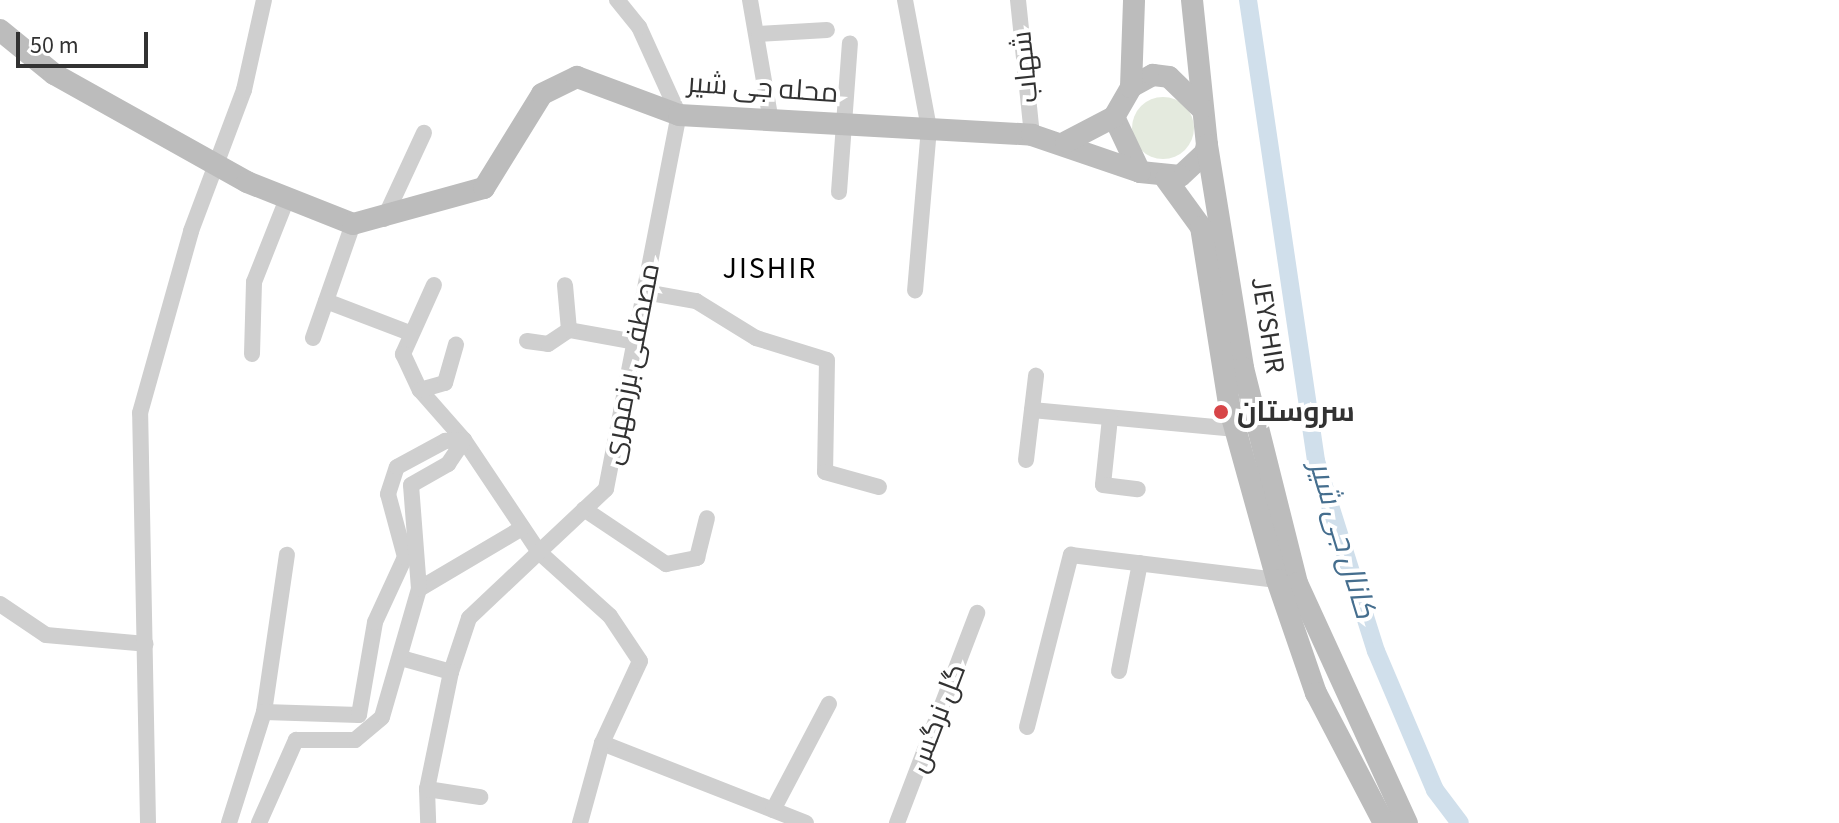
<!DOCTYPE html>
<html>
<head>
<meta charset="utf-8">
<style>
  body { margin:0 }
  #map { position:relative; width:1839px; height:823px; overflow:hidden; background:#fff; font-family:"Source Sans 3",Cairo,sans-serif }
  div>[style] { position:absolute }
  .green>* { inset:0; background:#e4eade }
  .round { border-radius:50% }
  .canal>* { height:18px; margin:-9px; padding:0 9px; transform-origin:9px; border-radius:9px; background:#d0dfeb }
  .street>* { height:16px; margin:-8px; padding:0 8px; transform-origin:8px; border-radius:8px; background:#cfcfcf }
  .secondary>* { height:22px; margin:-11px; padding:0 11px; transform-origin:11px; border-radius:11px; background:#bcbcbc }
  .dots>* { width:22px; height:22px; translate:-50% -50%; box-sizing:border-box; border:4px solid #fff; border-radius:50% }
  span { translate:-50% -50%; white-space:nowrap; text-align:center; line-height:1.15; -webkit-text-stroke:8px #fff; paint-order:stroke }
  .street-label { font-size:28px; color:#323232 }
  .poi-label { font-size:28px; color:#323232; font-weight:700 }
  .left { translate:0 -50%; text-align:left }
  .neighbourhood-label { font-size:30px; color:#000; letter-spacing:2px }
  .water-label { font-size:30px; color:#456e8e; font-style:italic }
  .scale { position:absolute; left:16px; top:32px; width:132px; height:36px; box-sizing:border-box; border:4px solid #323232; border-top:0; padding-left:10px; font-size:24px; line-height:28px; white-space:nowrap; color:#323232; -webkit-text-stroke:6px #fff; paint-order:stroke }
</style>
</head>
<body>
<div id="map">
  <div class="green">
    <div class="round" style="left:1132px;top:97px;width:62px;height:62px"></div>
  </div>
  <div class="canal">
    <div style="left:1248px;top:0;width:466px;rotate:81.6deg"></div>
    <div style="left:1316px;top:461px;width:199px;rotate:72.5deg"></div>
    <div style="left:1376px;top:651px;width:151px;rotate:67deg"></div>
    <div style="left:1435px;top:790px;width:41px;rotate:52.9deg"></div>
  </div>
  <div class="street">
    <div style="left:750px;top:0;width:123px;rotate:80.2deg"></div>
    <div style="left:905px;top:0;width:130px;rotate:79.4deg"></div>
    <div style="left:929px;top:128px;width:163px;rotate:94.9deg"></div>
    <div style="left:1018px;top:0;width:136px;rotate:84.1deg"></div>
    <div style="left:759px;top:34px;width:68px;rotate:-3.4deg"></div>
    <div style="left:839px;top:192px;width:149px;rotate:-85.8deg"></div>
    <div style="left:384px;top:219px;width:95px;rotate:-65.1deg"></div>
    <div style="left:434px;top:285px;width:76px;rotate:114.2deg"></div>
    <div style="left:403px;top:354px;width:40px;rotate:65deg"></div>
    <div style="left:420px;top:390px;width:67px;rotate:48.7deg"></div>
    <div style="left:464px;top:440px;width:135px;rotate:56.2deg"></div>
    <div style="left:539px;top:552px;width:96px;rotate:136.7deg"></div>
    <div style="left:469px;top:618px;width:57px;rotate:108.4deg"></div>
    <div style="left:645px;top:292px;width:52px;rotate:10deg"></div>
    <div style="left:696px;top:301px;width:70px;rotate:31.7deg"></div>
    <div style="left:756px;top:338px;width:74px;rotate:17.2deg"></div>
    <div style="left:827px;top:360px;width:112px;rotate:91deg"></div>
    <div style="left:825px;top:472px;width:56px;rotate:15.5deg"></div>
    <div style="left:326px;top:301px;width:90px;rotate:20.9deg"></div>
    <div style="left:569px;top:330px;width:67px;rotate:10.3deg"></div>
    <div style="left:313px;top:338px;width:121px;rotate:-70.7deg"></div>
    <div style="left:527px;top:341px;width:21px;rotate:8deg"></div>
    <div style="left:548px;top:344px;width:25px;rotate:-34deg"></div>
    <div style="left:569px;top:330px;width:45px;rotate:-95.1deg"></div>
    <div style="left:252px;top:354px;width:72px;rotate:-88.4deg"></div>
    <div style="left:254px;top:282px;width:87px;rotate:-68.4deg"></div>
    <div style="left:420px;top:390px;width:26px;rotate:-16deg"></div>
    <div style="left:445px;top:383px;width:40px;rotate:-74deg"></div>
    <div style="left:1032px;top:410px;width:205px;rotate:5.3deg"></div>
    <div style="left:1110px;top:418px;width:67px;rotate:96deg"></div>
    <div style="left:1103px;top:485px;width:35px;rotate:7deg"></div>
    <div style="left:1026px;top:460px;width:85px;rotate:-83.2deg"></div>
    <div style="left:584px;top:509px;width:99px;rotate:33.9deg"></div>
    <div style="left:666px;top:564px;width:32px;rotate:-11deg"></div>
    <div style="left:697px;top:558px;width:41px;rotate:-76deg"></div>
    <div style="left:419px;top:589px;width:120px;rotate:-30.6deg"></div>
    <div style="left:0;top:604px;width:55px;rotate:34deg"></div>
    <div style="left:46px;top:635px;width:100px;rotate:5.1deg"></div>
    <div style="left:401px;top:658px;width:52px;rotate:15.6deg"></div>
    <div style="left:451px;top:672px;width:119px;rotate:101.6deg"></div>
    <div style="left:427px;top:789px;width:34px;rotate:88deg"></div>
    <div style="left:1119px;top:671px;width:110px;rotate:-79deg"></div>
    <div style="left:264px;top:712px;width:159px;rotate:-81.7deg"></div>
    <div style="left:1027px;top:727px;width:178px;rotate:-75.7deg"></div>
    <div style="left:1071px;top:555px;width:208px;rotate:6.9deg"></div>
    <div style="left:602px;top:743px;width:219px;rotate:21.4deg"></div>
    <div style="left:427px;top:789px;width:54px;rotate:8.6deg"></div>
    <div style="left:773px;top:810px;width:120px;rotate:-62.2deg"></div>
    <div style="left:148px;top:823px;width:410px;rotate:-91.1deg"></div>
    <div style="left:140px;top:413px;width:189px;rotate:-74.3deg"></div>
    <div style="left:191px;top:231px;width:151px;rotate:-69.4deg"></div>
    <div style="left:244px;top:90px;width:92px;rotate:-77.5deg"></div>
    <div style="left:229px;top:823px;width:116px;rotate:-72.5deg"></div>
    <div style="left:264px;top:712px;width:95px;rotate:1.8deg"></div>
    <div style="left:359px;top:715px;width:94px;rotate:-80.2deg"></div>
    <div style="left:375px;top:622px;width:72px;rotate:-65.2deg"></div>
    <div style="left:405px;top:557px;width:65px;rotate:-105.1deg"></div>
    <div style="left:388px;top:494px;width:28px;rotate:-72deg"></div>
    <div style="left:397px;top:467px;width:55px;rotate:-28.4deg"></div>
    <div style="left:445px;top:441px;width:19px;rotate:-3deg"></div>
    <div style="left:259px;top:823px;width:91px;rotate:-66deg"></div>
    <div style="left:296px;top:740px;width:59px"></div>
    <div style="left:355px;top:740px;width:35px;rotate:-40deg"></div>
    <div style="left:382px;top:717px;width:133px;rotate:-73.9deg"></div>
    <div style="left:419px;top:589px;width:104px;rotate:-94.4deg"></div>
    <div style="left:411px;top:485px;width:43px;rotate:-29.6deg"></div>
    <div style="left:448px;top:464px;width:29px;rotate:-56deg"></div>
    <div style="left:580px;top:823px;width:83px;rotate:-74.6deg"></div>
    <div style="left:602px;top:743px;width:90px;rotate:-65.1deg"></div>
    <div style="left:640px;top:661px;width:54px;rotate:-123.7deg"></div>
    <div style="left:610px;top:616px;width:96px;rotate:-138deg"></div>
    <div style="left:539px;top:552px;width:92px;rotate:-43.2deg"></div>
    <div style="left:606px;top:489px;width:381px;rotate:-79deg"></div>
    <div style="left:679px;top:115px;width:97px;rotate:-114.4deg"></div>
    <div style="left:639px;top:27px;width:35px;rotate:-129deg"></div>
    <div style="left:897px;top:823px;width:225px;rotate:-69.1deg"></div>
  </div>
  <div class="secondary">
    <div style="left:1192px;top:0;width:146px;rotate:84.1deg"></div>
    <div style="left:1207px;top:145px;width:8px;rotate:104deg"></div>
    <div style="left:1205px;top:153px;width:34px;rotate:137deg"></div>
    <div style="left:1180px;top:176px;width:40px;rotate:-174.3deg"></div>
    <div style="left:1140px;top:172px;width:61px;rotate:-115.3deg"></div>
    <div style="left:1114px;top:117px;width:34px;rotate:-60deg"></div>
    <div style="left:1131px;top:87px;width:25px;rotate:-29deg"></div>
    <div style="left:1153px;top:75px;width:16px;rotate:7deg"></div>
    <div style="left:1169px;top:77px;width:45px;rotate:44.1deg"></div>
    <div style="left:0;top:30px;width:70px;rotate:39.2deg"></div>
    <div style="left:54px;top:74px;width:221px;rotate:29.2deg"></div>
    <div style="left:247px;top:182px;width:114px;rotate:21.6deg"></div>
    <div style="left:353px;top:224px;width:136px;rotate:-15.4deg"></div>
    <div style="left:484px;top:188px;width:110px;rotate:-58.3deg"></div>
    <div style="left:542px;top:94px;width:39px;rotate:-26deg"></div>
    <div style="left:577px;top:77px;width:109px;rotate:20.4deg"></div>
    <div style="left:679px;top:115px;width:354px;rotate:3.2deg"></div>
    <div style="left:1032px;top:135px;width:114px;rotate:18.9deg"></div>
    <div style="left:1131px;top:87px;width:87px;rotate:-88deg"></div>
    <div style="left:1066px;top:142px;width:54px;rotate:-27.5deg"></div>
    <div style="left:1207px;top:145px;width:226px;rotate:80.8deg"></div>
    <div style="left:1243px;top:368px;width:222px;rotate:75.9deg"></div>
    <div style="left:1297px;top:583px;width:264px;rotate:65.4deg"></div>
    <div style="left:1166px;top:179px;width:59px;rotate:53.9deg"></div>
    <div style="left:1201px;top:227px;width:185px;rotate:81deg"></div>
    <div style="left:1230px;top:410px;width:176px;rotate:74.5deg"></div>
    <div style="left:1277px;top:580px;width:120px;rotate:71deg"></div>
    <div style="left:1316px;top:693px;width:147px;rotate:62.4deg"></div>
  </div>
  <div class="dots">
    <div style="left:1221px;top:412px;background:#d74548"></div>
  </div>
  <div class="street-label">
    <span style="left:1025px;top:67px;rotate:-96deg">شهاب</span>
    <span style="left:763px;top:88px;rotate:4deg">محله جی شیر</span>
    <span style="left:1268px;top:325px;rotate:81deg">JEYSHIR</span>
    <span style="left:631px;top:364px;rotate:-79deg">مصطفی برزمهری</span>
    <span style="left:937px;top:718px;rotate:-69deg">گل نرگس</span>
  </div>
  <div class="poi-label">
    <span class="left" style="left:1237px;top:412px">سروستان</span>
  </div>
  <div class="neighbourhood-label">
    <span style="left:770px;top:269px">JISHIR</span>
  </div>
  <div class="water-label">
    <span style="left:1342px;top:540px;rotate:73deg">کانال جی شیر</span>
  </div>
  <div class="scale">50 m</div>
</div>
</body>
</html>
